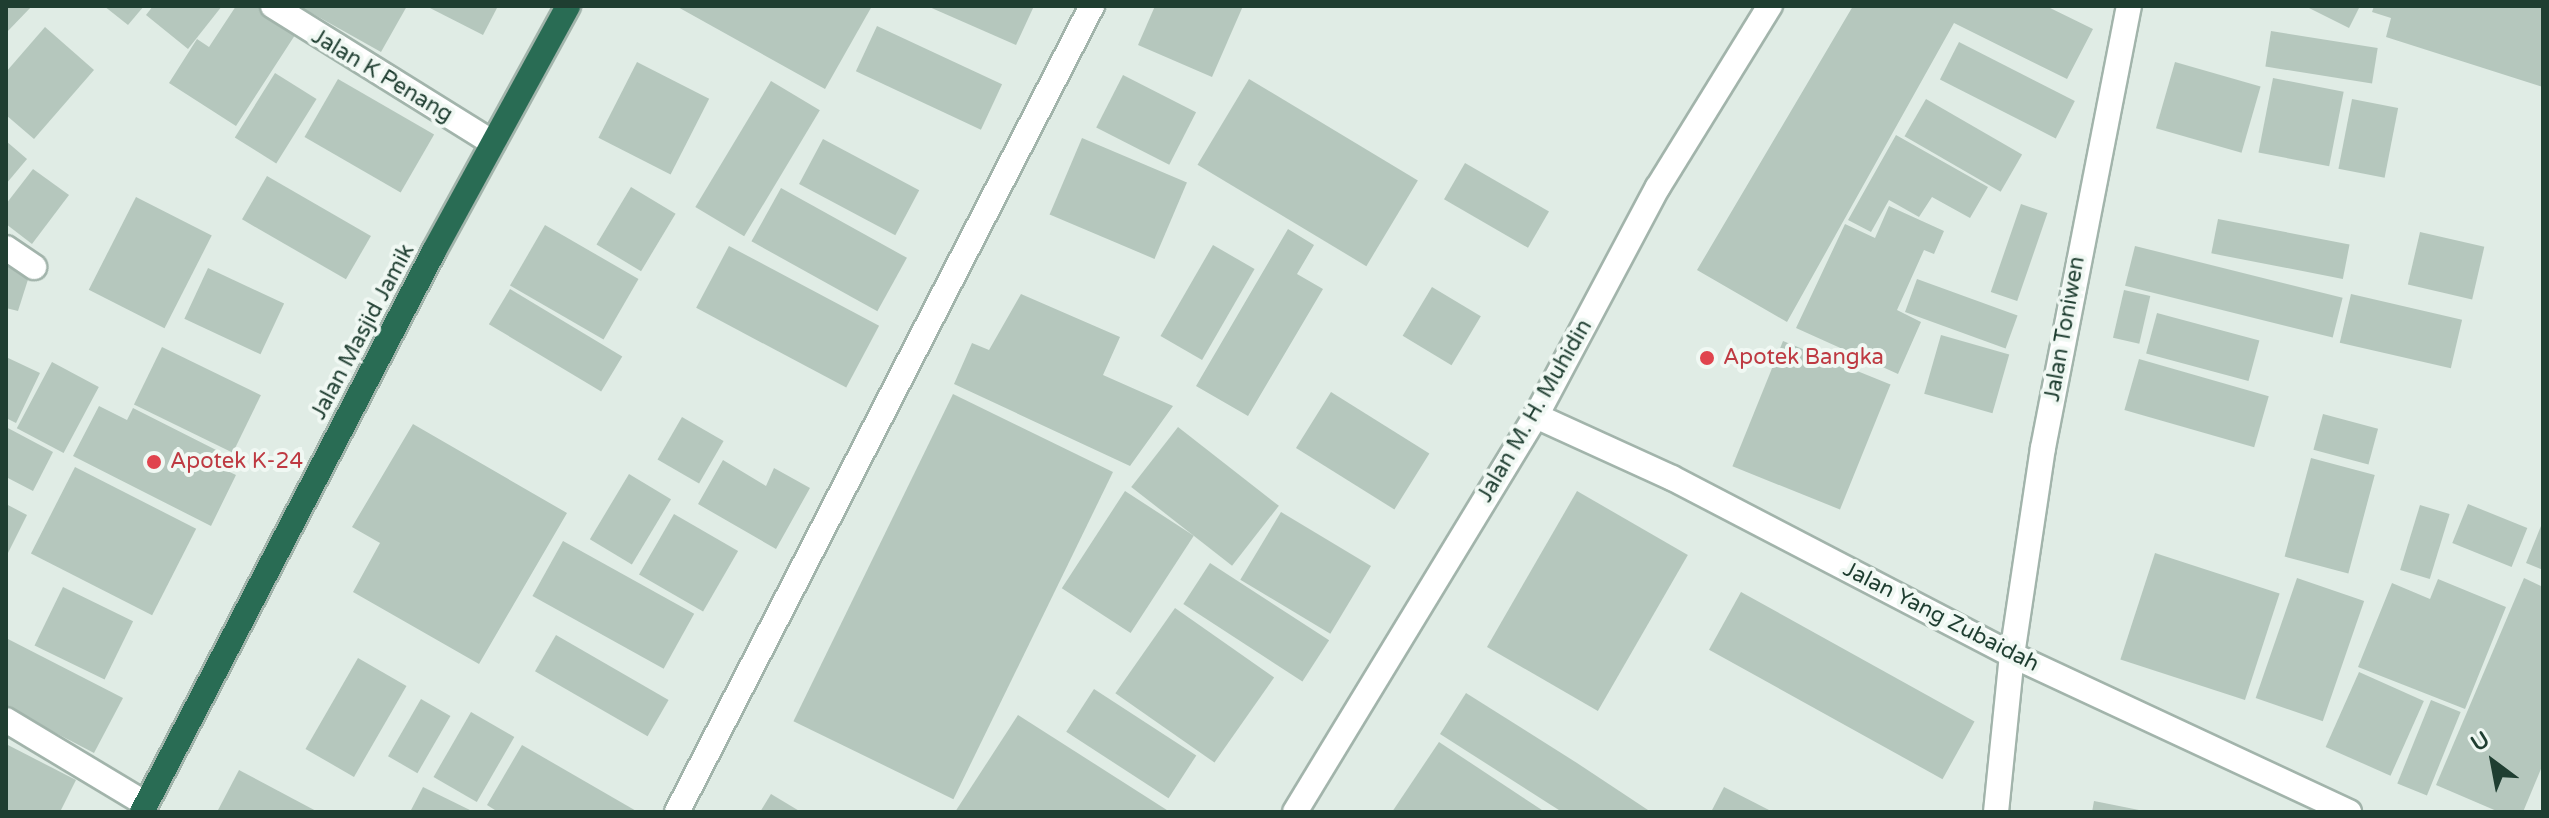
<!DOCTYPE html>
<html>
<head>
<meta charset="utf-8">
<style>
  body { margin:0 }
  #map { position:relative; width:2549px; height:818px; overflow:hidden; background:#e0ece5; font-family:"Varela Round",sans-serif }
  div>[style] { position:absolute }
  .building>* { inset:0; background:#b5c7bd; transform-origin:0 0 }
  .roads { filter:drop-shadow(2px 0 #a2b4ab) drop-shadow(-2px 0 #a2b4ab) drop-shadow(0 2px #a2b4ab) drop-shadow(0 -2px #a2b4ab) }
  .street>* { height:24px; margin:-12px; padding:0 12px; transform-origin:12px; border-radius:12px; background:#fff }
  .secondary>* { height:24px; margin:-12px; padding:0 12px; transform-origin:12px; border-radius:12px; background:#fff }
  .highway>* { height:24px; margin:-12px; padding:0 12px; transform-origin:12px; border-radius:12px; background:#296c54 }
  .dots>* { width:22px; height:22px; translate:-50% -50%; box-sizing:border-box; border:4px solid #f0f8f3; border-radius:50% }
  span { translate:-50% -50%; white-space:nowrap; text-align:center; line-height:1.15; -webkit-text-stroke:8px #f0f8f3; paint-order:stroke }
  .street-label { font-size:22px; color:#1f3e31 }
  .health-label { font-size:22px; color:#be3a42 }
  .left { translate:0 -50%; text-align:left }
  .frame { position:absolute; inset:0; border:8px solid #1f3e31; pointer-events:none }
  .north { position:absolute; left:2453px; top:722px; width:80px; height:80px; -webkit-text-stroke:6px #f0f8f3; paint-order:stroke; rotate:328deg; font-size:22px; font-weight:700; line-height:32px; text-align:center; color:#1f3e31 }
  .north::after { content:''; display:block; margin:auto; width:28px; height:36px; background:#1f3e31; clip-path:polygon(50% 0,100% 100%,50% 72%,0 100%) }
</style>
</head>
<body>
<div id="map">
  <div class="building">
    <div style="clip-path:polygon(6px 6px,32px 6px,6px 33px)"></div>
    <div style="clip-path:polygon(104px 6px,144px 6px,128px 25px)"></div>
    <div style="clip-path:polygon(153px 6px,222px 6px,188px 49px,146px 15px)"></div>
    <div style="clip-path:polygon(236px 6px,257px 6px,297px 32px,236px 126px,169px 83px,197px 39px,209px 47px)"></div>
    <div style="clip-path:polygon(299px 6px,407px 6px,381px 52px)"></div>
    <div style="clip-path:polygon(426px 6px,498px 6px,483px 35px)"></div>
    <div style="clip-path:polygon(676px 6px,872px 6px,825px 89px)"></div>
    <div style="clip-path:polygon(927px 6px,1034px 6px,1016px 45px)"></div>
    <div style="clip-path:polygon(1155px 6px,1243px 6px,1212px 77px,1138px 45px)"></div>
    <div style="clip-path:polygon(1853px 6px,2046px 6px,2093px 29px,2067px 79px,1954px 23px,1787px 322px,1697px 270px)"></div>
    <div style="clip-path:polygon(2305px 6px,2360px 6px,2349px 28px)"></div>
    <div style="clip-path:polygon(2374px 6px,2543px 6px,2543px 87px,2386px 37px,2391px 18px,2372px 12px)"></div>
    <div style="left:877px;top:26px;width:138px;height:50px;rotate:25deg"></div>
    <div style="clip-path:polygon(45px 27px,94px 70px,34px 139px,6px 115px,6px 72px)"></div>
    <div style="left:2271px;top:31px;width:108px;height:36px;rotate:9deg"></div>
    <div style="left:1959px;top:42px;width:130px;height:42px;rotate:27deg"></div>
    <div style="left:637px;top:62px;width:81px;height:85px;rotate:27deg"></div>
    <div style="left:2175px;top:62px;width:89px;height:69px;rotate:16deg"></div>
    <div style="left:275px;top:73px;width:49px;height:76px;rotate:32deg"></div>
    <div style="left:1123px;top:75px;width:82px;height:59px;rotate:27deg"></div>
    <div style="left:2273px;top:78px;width:72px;height:76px;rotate:11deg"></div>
    <div style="left:338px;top:79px;width:111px;height:67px;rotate:30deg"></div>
    <div style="left:1249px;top:79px;width:197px;height:100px;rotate:31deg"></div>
    <div style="left:771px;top:81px;width:57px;height:147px;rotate:31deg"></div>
    <div style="left:1926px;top:99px;width:111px;height:43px;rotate:30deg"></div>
    <div style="left:2352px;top:99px;width:47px;height:71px;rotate:11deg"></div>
    <div style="clip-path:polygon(1896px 135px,1988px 187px,1970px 218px,1932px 197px,1919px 217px,1889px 200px,1871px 232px,1848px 220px)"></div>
    <div style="left:1082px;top:138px;width:114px;height:83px;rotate:23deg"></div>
    <div style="left:823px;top:139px;width:109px;height:51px;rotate:28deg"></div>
    <div style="clip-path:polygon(6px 141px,27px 159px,6px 184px)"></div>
    <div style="left:1465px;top:163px;width:97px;height:42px;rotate:30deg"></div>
    <div style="clip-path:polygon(33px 169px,69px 195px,32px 244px,6px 224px,6px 204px)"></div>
    <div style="left:267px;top:176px;width:120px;height:50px;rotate:30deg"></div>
    <div style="left:631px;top:187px;width:52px;height:67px;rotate:31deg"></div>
    <div style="left:781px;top:188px;width:144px;height:61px;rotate:29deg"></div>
    <div style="left:136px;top:197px;width:85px;height:104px;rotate:27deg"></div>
    <div style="left:2021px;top:204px;width:28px;height:93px;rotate:19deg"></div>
    <div style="clip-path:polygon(1889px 206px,1944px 231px,1934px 254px,1924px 250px,1897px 310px,1921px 322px,1898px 374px,1796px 328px,1845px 224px,1875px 238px)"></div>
    <div style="left:2218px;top:219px;width:134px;height:35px;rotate:11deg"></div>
    <div style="left:545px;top:225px;width:108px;height:70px;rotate:30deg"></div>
    <div style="clip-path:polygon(1288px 229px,1314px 245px,1297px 274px,1323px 289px,1248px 416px,1196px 386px)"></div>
    <div style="left:2420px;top:232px;width:66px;height:54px;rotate:13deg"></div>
    <div style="left:1213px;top:245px;width:48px;height:105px;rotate:30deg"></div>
    <div style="left:729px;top:246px;width:170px;height:70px;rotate:28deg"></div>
    <div style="left:2135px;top:246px;width:214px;height:41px;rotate:14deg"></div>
    <div style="clip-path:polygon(6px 263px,31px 270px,18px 311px,6px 308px)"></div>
    <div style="left:208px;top:268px;width:84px;height:56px;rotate:25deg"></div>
    <div style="left:1917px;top:279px;width:107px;height:35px;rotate:20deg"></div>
    <div style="left:1432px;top:287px;width:57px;height:57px;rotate:31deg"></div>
    <div style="left:510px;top:289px;width:131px;height:41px;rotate:31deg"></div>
    <div style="left:2124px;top:290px;width:27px;height:49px;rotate:13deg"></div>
    <div style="clip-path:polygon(1021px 294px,1120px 337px,1103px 375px,1173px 406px,1130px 466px,954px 384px,972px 343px,989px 350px)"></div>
    <div style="left:2351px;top:294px;width:114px;height:50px;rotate:13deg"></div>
    <div style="left:2157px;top:313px;width:106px;height:42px;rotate:15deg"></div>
    <div style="left:1941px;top:335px;width:71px;height:61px;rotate:16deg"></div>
    <div style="left:1783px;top:341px;width:116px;height:135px;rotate:22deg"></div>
    <div style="left:162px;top:347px;width:110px;height:64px;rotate:26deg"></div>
    <div style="clip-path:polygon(6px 357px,40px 373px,16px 423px,6px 418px)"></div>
    <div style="left:2139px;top:359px;width:135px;height:53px;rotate:16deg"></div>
    <div style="left:52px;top:362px;width:53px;height:75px;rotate:28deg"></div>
    <div style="left:1331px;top:392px;width:116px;height:66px;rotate:32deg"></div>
    <div style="left:953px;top:394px;width:178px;height:364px;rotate:26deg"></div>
    <div style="clip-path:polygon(99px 406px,127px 420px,133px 408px,228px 456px,221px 468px,236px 475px,211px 526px,73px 456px)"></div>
    <div style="left:2323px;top:414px;width:57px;height:37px;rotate:15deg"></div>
    <div style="left:682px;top:417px;width:48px;height:49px;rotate:30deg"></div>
    <div style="clip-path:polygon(413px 424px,567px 513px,479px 664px,353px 592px,380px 543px,352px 527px)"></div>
    <div style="clip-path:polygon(6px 427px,53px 452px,33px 491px,6px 477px)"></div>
    <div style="left:1178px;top:427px;width:128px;height:76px;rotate:38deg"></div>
    <div style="left:2311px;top:458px;width:66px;height:102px;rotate:15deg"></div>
    <div style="clip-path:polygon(723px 460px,766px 486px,774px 468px,810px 488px,776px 549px,698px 504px)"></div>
    <div style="left:75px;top:467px;width:136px;height:97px;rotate:27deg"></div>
    <div style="left:629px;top:474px;width:49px;height:76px;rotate:31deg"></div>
    <div style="left:1125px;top:491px;width:82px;height:116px;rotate:33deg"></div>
    <div style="left:1577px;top:491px;width:128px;height:180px;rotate:30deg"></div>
    <div style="clip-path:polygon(6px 504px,27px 515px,6px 557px)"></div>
    <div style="left:2468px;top:504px;width:64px;height:42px;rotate:22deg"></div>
    <div style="left:2420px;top:505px;width:31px;height:68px;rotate:17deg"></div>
    <div style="left:1281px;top:512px;width:105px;height:79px;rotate:31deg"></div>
    <div style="left:674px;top:514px;width:74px;height:70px;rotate:30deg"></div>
    <div style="clip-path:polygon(2543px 521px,2543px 570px,2526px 563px)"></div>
    <div style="left:563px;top:541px;width:150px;height:63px;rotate:29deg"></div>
    <div style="left:2155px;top:553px;width:131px;height:112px;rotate:18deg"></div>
    <div style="left:1210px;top:563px;width:142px;height:49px;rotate:33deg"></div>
    <div style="left:2297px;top:578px;width:71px;height:127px;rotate:19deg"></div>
    <div style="clip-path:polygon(2524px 578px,2543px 587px,2543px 764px,2523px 812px,2499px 812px,2436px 785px)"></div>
    <div style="clip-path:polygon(2438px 579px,2506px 607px,2465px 709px,2358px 667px,2392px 583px,2430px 599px)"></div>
    <div style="left:63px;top:587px;width:78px;height:65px;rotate:26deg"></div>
    <div style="left:1741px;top:592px;width:267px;height:66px;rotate:29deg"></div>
    <div style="left:1175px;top:608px;width:121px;height:104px;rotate:35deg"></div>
    <div style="left:556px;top:635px;width:130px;height:42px;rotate:30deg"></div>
    <div style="clip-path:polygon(6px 638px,123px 698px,94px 753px,6px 707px)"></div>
    <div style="left:358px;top:658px;width:56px;height:105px;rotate:30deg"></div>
    <div style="left:2359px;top:672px;width:71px;height:82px;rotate:24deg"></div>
    <div style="left:1094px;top:689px;width:122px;height:51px;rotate:33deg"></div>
    <div style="clip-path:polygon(1466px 693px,1577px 763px,1651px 812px,1562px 812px,1440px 734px)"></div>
    <div style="left:421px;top:699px;width:34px;height:66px;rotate:30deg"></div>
    <div style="left:2431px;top:700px;width:32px;height:90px;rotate:22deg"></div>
    <div style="left:471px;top:712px;width:50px;height:75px;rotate:30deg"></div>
    <div style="clip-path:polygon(1018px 715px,1170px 812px,955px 812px)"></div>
    <div style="clip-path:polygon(1439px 742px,1545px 812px,1392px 812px)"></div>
    <div style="clip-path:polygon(6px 744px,76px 780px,60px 812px,6px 812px)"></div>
    <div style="clip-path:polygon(522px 745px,638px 812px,498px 812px,487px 805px)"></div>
    <div style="clip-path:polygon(239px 770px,318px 812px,217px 812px)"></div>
    <div style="clip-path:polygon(423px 787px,474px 812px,410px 812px)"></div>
    <div style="clip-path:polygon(1724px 787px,1769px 810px,1768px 812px,1711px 812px)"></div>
    <div style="clip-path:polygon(771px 794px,801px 812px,760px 812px)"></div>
    <div style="clip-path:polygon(2094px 801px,2144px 811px,2144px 812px,2092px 812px)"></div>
  </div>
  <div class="roads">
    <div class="street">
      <div style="left:273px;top:6px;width:259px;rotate:31.9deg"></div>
      <div style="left:6px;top:248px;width:34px;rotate:34deg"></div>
      <div style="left:1536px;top:416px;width:149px;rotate:24.5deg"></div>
      <div style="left:1672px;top:478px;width:383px;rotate:27.5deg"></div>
      <div style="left:6px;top:720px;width:163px;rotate:31deg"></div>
      <div style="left:677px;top:812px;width:907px;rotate:-62.76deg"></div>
      <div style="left:1295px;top:812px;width:464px;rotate:-58.7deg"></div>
      <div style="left:1536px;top:416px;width:259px;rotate:-62deg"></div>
      <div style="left:1658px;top:187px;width:213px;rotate:-58.3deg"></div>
    </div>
    <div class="secondary">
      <div style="left:2012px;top:655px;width:372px;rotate:25deg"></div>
      <div style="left:1996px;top:812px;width:158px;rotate:-84.2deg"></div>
      <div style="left:2012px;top:655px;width:209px;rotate:-81.5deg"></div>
      <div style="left:2043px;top:448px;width:450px;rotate:-79deg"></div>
    </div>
    <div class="highway">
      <div style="left:142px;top:812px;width:632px;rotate:-62.5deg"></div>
      <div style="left:434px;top:251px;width:279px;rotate:-61.3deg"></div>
    </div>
  </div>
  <div class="dots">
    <div style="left:1707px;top:358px;background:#e0444e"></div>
    <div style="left:154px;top:462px;background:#e0444e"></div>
  </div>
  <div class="street-label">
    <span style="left:382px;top:76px;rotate:31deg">Jalan K Penang</span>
    <span style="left:2065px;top:329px;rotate:-80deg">Jalan Toniwen</span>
    <span style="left:363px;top:332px;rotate:-62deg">Jalan Masjid Jamik</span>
    <span style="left:1535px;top:411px;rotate:-60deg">Jalan M. H. Muhidin</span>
    <span style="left:1941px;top:617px;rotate:27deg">Jalan Yang Zubaidah</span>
  </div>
  <div class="health-label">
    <span class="left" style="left:1723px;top:358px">Apotek Bangka</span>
    <span class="left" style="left:170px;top:462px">Apotek K-24</span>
  </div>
  <div class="frame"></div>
  <div class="north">U</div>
</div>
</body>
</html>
